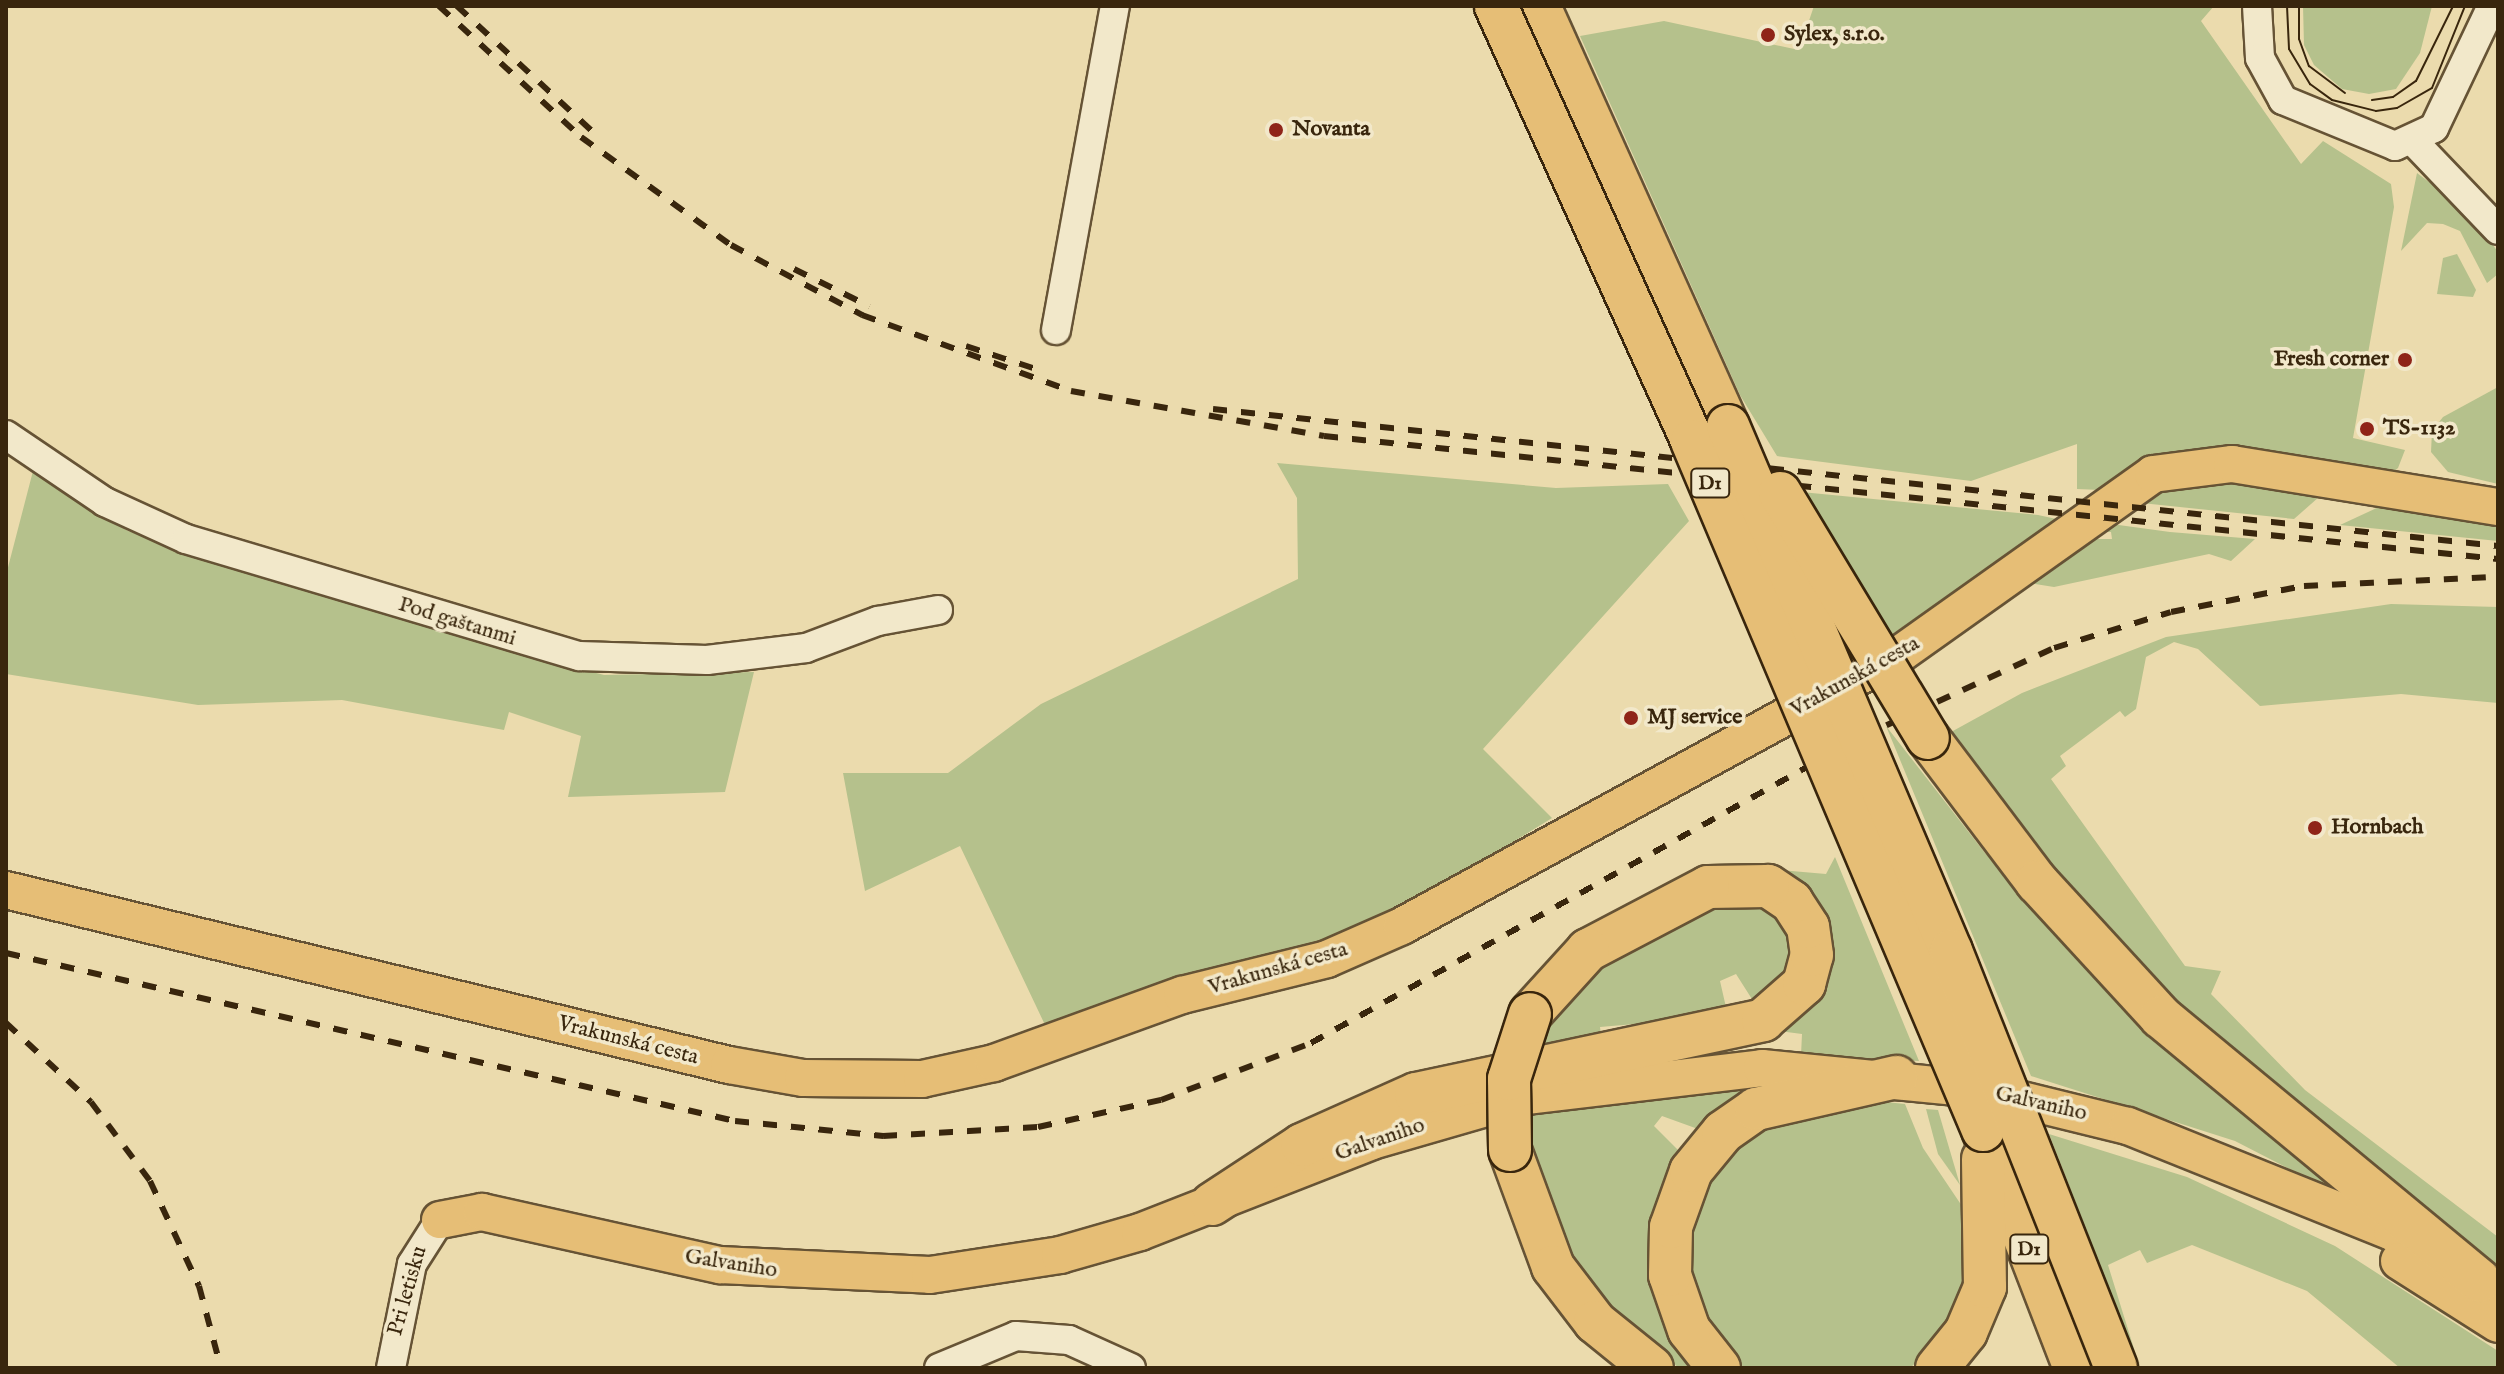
<!DOCTYPE html>
<html>
<head>
<meta charset="utf-8">
<style>
  body { margin:0 }
  #map { position:relative; width:2504px; height:1374px; overflow:hidden; background:#ebdbad; font-family:"IM FELL English",serif }
  div>[style] { position:absolute }
  .green>* { inset:0; background:#b5c18c }
  .roads { filter:drop-shadow(2px 0 #665335) drop-shadow(-2px 0 #665335) drop-shadow(0 2px #665335) drop-shadow(0 -2px #665335) }
  .minor>* { height:28px; margin:-14px; padding:0 14px; transform-origin:14px; border-radius:14px; background:#f2e8ca }
  .major>* { height:36px; margin:-18px; padding:0 18px; transform-origin:18px; border-radius:18px; background:#e6be76 }
  .highway>* { height:42px; margin:-21px; padding:0 21px; transform-origin:21px; border-radius:21px; background:#e6be76 }
  .tram>* { height:2px; margin:-1px; padding:0 1px; transform-origin:1px; border-radius:1px; background:#39260d }
  .rail>* { height:6px; margin-top:-3px; transform-origin:0; background:repeating-linear-gradient(90deg,#39260d 0 14px,transparent 0 28px) }
  .bridges { filter:drop-shadow(2px 0 #39260d) drop-shadow(-2px 0 #39260d) drop-shadow(0 2px #39260d) drop-shadow(0 -2px #39260d) }
  .highway-bridge>* { height:42px; margin:-21px; padding:0 21px; transform-origin:21px; border-radius:21px; background:#e6be76 }
  .dots>* { width:22px; height:22px; translate:-50% -50%; box-sizing:border-box; border:4px solid #f2e8ca; border-radius:50% }
  span { translate:-50% -50%; white-space:nowrap; text-align:center; line-height:1.15; -webkit-text-stroke:7px #f2e8ca; paint-order:stroke }
  .shield-label span { padding:2px 6px; background:#f2e8ca; border:2px solid; border-radius:6px; -webkit-text-stroke-width:0 }
  .shield-label { font-size:20px; color:#39260d; font-weight:700 }
  .poi-label { font-size:22px; color:#39260d; font-weight:700 }
  .left { translate:0 -50%; text-align:left }
  .right { translate:-100% -50%; text-align:right }
  .street-label { font-size:22px; color:#39260d }
  .frame { position:absolute; inset:0; border:8px solid #39260d; pointer-events:none }
</style>
</head>
<body>
<div id="map">
  <div class="green">
    <div style="clip-path:polygon(1814px 6px,2214px 6px,2201px 21px,2301px 164px,2323px 141px,2391px 184px,2394px 207px,2353px 438px,2405px 450px,2398px 468px,2384px 479px,2230px 454px,2101px 490px,2077px 489px,2077px 444px,1971px 481px,1777px 456px,1740px 395px,1580px 36px,1664px 21px,1799px 50px)"></div>
    <div style="clip-path:polygon(2303px 6px,2432px 6px,2420px 53px,2396px 89px,2369px 94px,2342px 89px,2314px 65px,2304px 45px)"></div>
    <div style="clip-path:polygon(2417px 173px,2468px 211px,2498px 252px,2498px 274px,2487px 283px,2460px 231px,2443px 224px,2427px 223px,2401px 251px)"></div>
    <div style="clip-path:polygon(2457px 254px,2476px 290px,2473px 297px,2437px 294px,2443px 258px)"></div>
    <div style="clip-path:polygon(2498px 387px,2498px 484px,2448px 472px,2431px 452px,2432px 431px,2443px 417px)"></div>
    <div style="clip-path:polygon(1277px 463px,1556px 488px,1668px 484px,1689px 521px,1483px 749px,1552px 818px,1363px 934px,1046px 1027px,960px 846px,865px 891px,843px 773px,948px 773px,1041px 704px,1298px 579px,1297px 498px)"></div>
    <div style="clip-path:polygon(33px 471px,128px 531px,499px 648px,604px 675px,754px 672px,725px 792px,568px 797px,581px 736px,509px 712px,504px 730px,342px 700px,198px 705px,6px 674px,6px 575px)"></div>
    <div style="clip-path:polygon(2227px 482px,2319px 497px,2294px 519px,2132px 502px,2155px 489px)"></div>
    <div style="clip-path:polygon(1791px 491px,2038px 515px,2061px 520px,1882px 641px)"></div>
    <div style="clip-path:polygon(2381px 506px,2498px 521px,2498px 541px,2340px 525px)"></div>
    <div style="clip-path:polygon(2104px 523px,2170px 532px,2255px 539px,2231px 561px,2209px 554px,2054px 587px,2029px 583px,2073px 539px,2112px 539px,2111px 532px,2081px 532px)"></div>
    <div style="clip-path:polygon(2391px 604px,2498px 607px,2498px 703px,2401px 694px,2260px 706px,2198px 649px,2174px 642px,2146px 657px,2136px 709px,2125px 717px,2120px 711px,2060px 756px,2066px 766px,2051px 779px,2185px 966px,2221px 971px,2211px 994px,2305px 1090px,2498px 1237px,2498px 1272px,2212px 1052px,2030px 852px,1942px 737px,2022px 693px,2166px 637px)"></div>
    <div style="clip-path:polygon(1886px 726px,1985px 853px,2205px 1080px,2352px 1201px,2235px 1141px,2031px 1076px)"></div>
    <div style="clip-path:polygon(1835px 857px,1919px 1061px,1801px 1055px,1802px 1034px,1779px 1031px,1813px 1005px,1832px 965px,1832px 945px,1818px 903px,1780px 870px,1826px 874px)"></div>
    <div style="clip-path:polygon(1769px 898px,1802px 958px,1757px 1007px,1736px 974px,1720px 981px,1728px 1016px,1600px 1027px,1602px 1042px,1523px 1059px,1554px 996px,1673px 915px)"></div>
    <div style="clip-path:polygon(1759px 1083px,1698px 1129px,1662px 1116px,1654px 1126px,1680px 1152px,1696px 1368px,1679px 1368px,1574px 1277px,1518px 1114px)"></div>
    <div style="clip-path:polygon(1867px 1100px,1905px 1104px,1923px 1148px,1966px 1212px,1964px 1296px,1935px 1345px,1910px 1368px,1743px 1368px,1722px 1353px,1686px 1287px,1684px 1220px,1727px 1140px,1756px 1119px)"></div>
    <div style="clip-path:polygon(1926px 1109px,1938px 1110px,1960px 1185px,1938px 1154px)"></div>
    <div style="clip-path:polygon(2049px 1134px,2187px 1177px,2335px 1246px,2498px 1351px,2498px 1368px,2400px 1368px,2307px 1291px,2192px 1245px,2147px 1263px,2140px 1250px,2108px 1265px,2140px 1368px)"></div>
  </div>
  <div class="roads">
    <div class="minor">
      <div style="left:2257px;top:6px;width:52px;rotate:86.7deg"></div>
      <div style="left:2260px;top:58px;width:48px;rotate:61.3deg"></div>
      <div style="left:2283px;top:100px;width:121px;rotate:22.3deg"></div>
      <div style="left:2395px;top:146px;width:43px;rotate:-24.8deg"></div>
      <div style="left:2434px;top:128px;width:135px;rotate:-64.6deg"></div>
      <div style="left:2415px;top:143px;width:120px;rotate:46.3deg"></div>
      <div style="left:1056px;top:330px;width:329px;rotate:-79.7deg"></div>
      <div style="left:6px;top:435px;width:120px;rotate:34.1deg"></div>
      <div style="left:105px;top:502px;width:89px;rotate:24.6deg"></div>
      <div style="left:186px;top:539px;width:410px;rotate:16.6deg"></div>
      <div style="left:579px;top:656px;width:128px;rotate:1.8deg"></div>
      <div style="left:707px;top:660px;width:100px;rotate:-6.9deg"></div>
      <div style="left:806px;top:648px;width:77px;rotate:-20.6deg"></div>
      <div style="left:878px;top:621px;width:61px;rotate:-10.4deg"></div>
      <div style="left:391px;top:1368px;width:106px;rotate:-78.6deg"></div>
      <div style="left:412px;top:1264px;width:52px;rotate:-57.5deg"></div>
      <div style="left:939px;top:1368px;width:83px;rotate:-22.6deg"></div>
      <div style="left:1016px;top:1336px;width:53px;rotate:4.3deg"></div>
      <div style="left:1069px;top:1340px;width:68px;rotate:24.3deg"></div>
    </div>
    <div class="major">
      <div style="left:6px;top:890px;width:744px;rotate:13.61deg"></div>
      <div style="left:729px;top:1065px;width:75px;rotate:10deg"></div>
      <div style="left:803px;top:1078px;width:119px;rotate:0.5deg"></div>
      <div style="left:922px;top:1079px;width:74px;rotate:-12.5deg"></div>
      <div style="left:994px;top:1063px;width:200px;rotate:-19.9deg"></div>
      <div style="left:1182px;top:995px;width:149px;rotate:-13.9deg"></div>
      <div style="left:1327px;top:959px;width:82px;rotate:-23.7deg"></div>
      <div style="left:1402px;top:926px;width:567px;rotate:-28.64deg"></div>
      <div style="left:1900px;top:654px;width:310px;rotate:-35.4deg"></div>
      <div style="left:2153px;top:474px;width:80px;rotate:-7.2deg"></div>
      <div style="left:2232px;top:464px;width:269px;rotate:9.2deg"></div>
      <div style="left:440px;top:1220px;width:43px;rotate:-10.8deg"></div>
      <div style="left:482px;top:1212px;width:244px;rotate:12.6deg"></div>
      <div style="left:720px;top:1265px;width:210px;rotate:2.7deg"></div>
      <div style="left:930px;top:1275px;width:132px;rotate:-8.7deg"></div>
      <div style="left:1060px;top:1255px;width:83px;rotate:-16deg"></div>
      <div style="left:1140px;top:1232px;width:249px;rotate:-21.4deg"></div>
      <div style="left:1372px;top:1141px;width:162px;rotate:-16.1deg"></div>
      <div style="left:1528px;top:1096px;width:236px;rotate:-6.8deg"></div>
      <div style="left:1762px;top:1068px;width:216px;rotate:5.6deg"></div>
      <div style="left:1977px;top:1089px;width:155px;rotate:13.8deg"></div>
      <div style="left:2128px;top:1126px;width:284px;rotate:21.9deg"></div>
      <div style="left:2392px;top:1232px;width:123px;rotate:30.3deg"></div>
      <div style="left:2399px;top:1261px;width:117px;rotate:32.5deg"></div>
    </div>
    <div class="highway">
      <div style="left:1539px;top:6px;width:461px;rotate:65.8deg"></div>
      <div style="left:1928px;top:738px;width:181px;rotate:52.9deg"></div>
      <div style="left:2037px;top:882px;width:183px;rotate:47.4deg"></div>
      <div style="left:2161px;top:1017px;width:414px;rotate:39.6deg"></div>
      <div style="left:1983px;top:1130px;width:255px;rotate:68.9deg"></div>
      <div style="left:1510px;top:1150px;width:125px;rotate:69.8deg"></div>
      <div style="left:1553px;top:1267px;width:69px;rotate:52.6deg"></div>
      <div style="left:1595px;top:1322px;width:73px;rotate:38.9deg"></div>
      <div style="left:1212px;top:1204px;width:108px;rotate:-33.2deg"></div>
      <div style="left:1302px;top:1145px;width:125px;rotate:-24.1deg"></div>
      <div style="left:1416px;top:1094px;width:355px;rotate:-12deg"></div>
      <div style="left:1763px;top:1020px;width:55px;rotate:-41.3deg"></div>
      <div style="left:1804px;top:984px;width:30px;rotate:-75deg"></div>
      <div style="left:1812px;top:955px;width:28px;rotate:-98deg"></div>
      <div style="left:1808px;top:927px;width:30px;rotate:-123deg"></div>
      <div style="left:1792px;top:902px;width:29px;rotate:-146deg"></div>
      <div style="left:1768px;top:886px;width:60px;rotate:179deg"></div>
      <div style="left:1708px;top:887px;width:136px;rotate:152.3deg"></div>
      <div style="left:1588px;top:950px;width:86px;rotate:132.2deg"></div>
      <div style="left:1719px;top:1368px;width:48px;rotate:-128.3deg"></div>
      <div style="left:1689px;top:1330px;width:58px;rotate:-109.1deg"></div>
      <div style="left:1670px;top:1275px;width:48px;rotate:-88.8deg"></div>
      <div style="left:1671px;top:1227px;width:59px;rotate:-70.3deg"></div>
      <div style="left:1691px;top:1171px;width:50px;rotate:-50.6deg"></div>
      <div style="left:1723px;top:1132px;width:40px;rotate:-34.9deg"></div>
      <div style="left:1756px;top:1109px;width:144px;rotate:-12.9deg"></div>
      <div style="left:1937px;top:1368px;width:46px;rotate:-51.1deg"></div>
      <div style="left:1966px;top:1332px;width:49px;rotate:-67.1deg"></div>
      <div style="left:1985px;top:1287px;width:128px;rotate:-90.9deg"></div>
    </div>
  </div>
  <div class="tram">
    <div style="left:2287px;top:6px;width:43px;rotate:87.3deg"></div>
    <div style="left:2289px;top:49px;width:41px;rotate:59deg"></div>
    <div style="left:2310px;top:84px;width:27px;rotate:36deg"></div>
    <div style="left:2332px;top:100px;width:45px;rotate:14deg"></div>
    <div style="left:2376px;top:111px;width:21px;rotate:-8deg"></div>
    <div style="left:2397px;top:108px;width:40px;rotate:-29.7deg"></div>
    <div style="left:2432px;top:88px;width:88px;rotate:-68.1deg"></div>
    <div style="left:2299px;top:6px;width:33px;rotate:90deg"></div>
    <div style="left:2299px;top:39px;width:29px;rotate:70deg"></div>
    <div style="left:2309px;top:66px;width:45px;rotate:36.9deg"></div>
    <div style="left:2372px;top:100px;width:21px;rotate:-8deg"></div>
    <div style="left:2393px;top:97px;width:28px;rotate:-35deg"></div>
    <div style="left:2416px;top:81px;width:84px;rotate:-63.7deg"></div>
  </div>
  <div class="rail">
    <div style="left:439px;top:6px;width:193px;rotate:42.7deg"></div>
    <div style="left:581px;top:137px;width:185px;rotate:35.8deg"></div>
    <div style="left:731px;top:245px;width:149px;rotate:28.1deg"></div>
    <div style="left:862px;top:315px;width:222px;rotate:20deg"></div>
    <div style="left:1071px;top:391px;width:257px;rotate:10.1deg"></div>
    <div style="left:1324px;top:436px;width:1180px;rotate:5.98deg"></div>
    <div style="left:457px;top:6px;width:185px;rotate:42.8deg"></div>
    <div style="left:794px;top:269px;width:84px;rotate:26.3deg"></div>
    <div style="left:966px;top:346px;width:80px;rotate:18.2deg"></div>
    <div style="left:1213px;top:409px;width:1292px;rotate:6.09deg"></div>
    <div style="left:6px;top:953px;width:748px;rotate:12.98deg"></div>
    <div style="left:735px;top:1121px;width:149px;rotate:5.8deg"></div>
    <div style="left:883px;top:1136px;width:155px;rotate:-3.3deg"></div>
    <div style="left:1038px;top:1127px;width:126px;rotate:-12.4deg"></div>
    <div style="left:1161px;top:1100px;width:160px;rotate:-20.8deg"></div>
    <div style="left:1311px;top:1043px;width:629px;rotate:-29.09deg"></div>
    <div style="left:1861px;top:737px;width:213px;rotate:-24.8deg"></div>
    <div style="left:2054px;top:648px;width:122px;rotate:-17.1deg"></div>
    <div style="left:2171px;top:612px;width:136px;rotate:-11.1deg"></div>
    <div style="left:2304px;top:586px;width:194px;rotate:-2.7deg"></div>
    <div style="left:6px;top:1023px;width:116px;rotate:42.9deg"></div>
    <div style="left:91px;top:1102px;width:99px;rotate:53.2deg"></div>
    <div style="left:150px;top:1181px;width:116px;rotate:65deg"></div>
    <div style="left:199px;top:1286px;width:85px;rotate:75deg"></div>
  </div>
  <div class="bridges">
    <div class="highway-bridge">
      <div style="left:1496px;top:6px;width:477px;rotate:65.7deg"></div>
      <div style="left:1692px;top:441px;width:748px;rotate:67.1deg"></div>
      <div style="left:1728px;top:426px;width:570px;rotate:66.99deg"></div>
      <div style="left:1951px;top:951px;width:448px;rotate:68.4deg"></div>
      <div style="left:1780px;top:493px;width:286px;rotate:58.9deg"></div>
      <div style="left:1510px;top:1150px;width:71px;rotate:-90.8deg"></div>
      <div style="left:1509px;top:1079px;width:68px;rotate:-72.1deg"></div>
    </div>
  </div>
  <div class="dots">
    <div style="left:1768px;top:35px;background:#8f2418"></div>
    <div style="left:1276px;top:130px;background:#8f2418"></div>
    <div style="left:2405px;top:360px;background:#8f2418"></div>
    <div style="left:2367px;top:429px;background:#8f2418"></div>
    <div style="left:1631px;top:718px;background:#8f2418"></div>
    <div style="left:2315px;top:828px;background:#8f2418"></div>
  </div>
  <div class="shield-label">
    <span style="left:1710px;top:483px">D1</span>
    <span style="left:2029px;top:1249px">D1</span>
  </div>
  <div class="poi-label">
    <span class="left" style="left:1784px;top:35px">Sylex, s.r.o.</span>
    <span class="left" style="left:1292px;top:130px">Novanta</span>
    <span class="right" style="left:2389px;top:360px">Fresh corner</span>
    <span class="left" style="left:2383px;top:429px">TS-1132</span>
    <span class="left" style="left:1647px;top:718px">MJ service</span>
    <span class="left" style="left:2331px;top:828px">Hornbach</span>
  </div>
  <div class="street-label">
    <span style="left:457px;top:622px;rotate:17deg">Pod gaštanmi</span>
    <span style="left:1855px;top:677px;rotate:-29deg">Vrakunská cesta</span>
    <span style="left:1278px;top:969px;rotate:-16deg">Vrakunská cesta</span>
    <span style="left:628px;top:1041px;rotate:14deg">Vrakunská cesta</span>
    <span style="left:2041px;top:1104px;rotate:13deg">Galvaniho</span>
    <span style="left:1380px;top:1140px;rotate:-19deg">Galvaniho</span>
    <span style="left:731px;top:1264px;rotate:9deg">Galvaniho</span>
    <span style="left:408px;top:1291px;rotate:-74deg">Pri letisku</span>
  </div>
  <div class="frame"></div>
</div>
</body>
</html>
